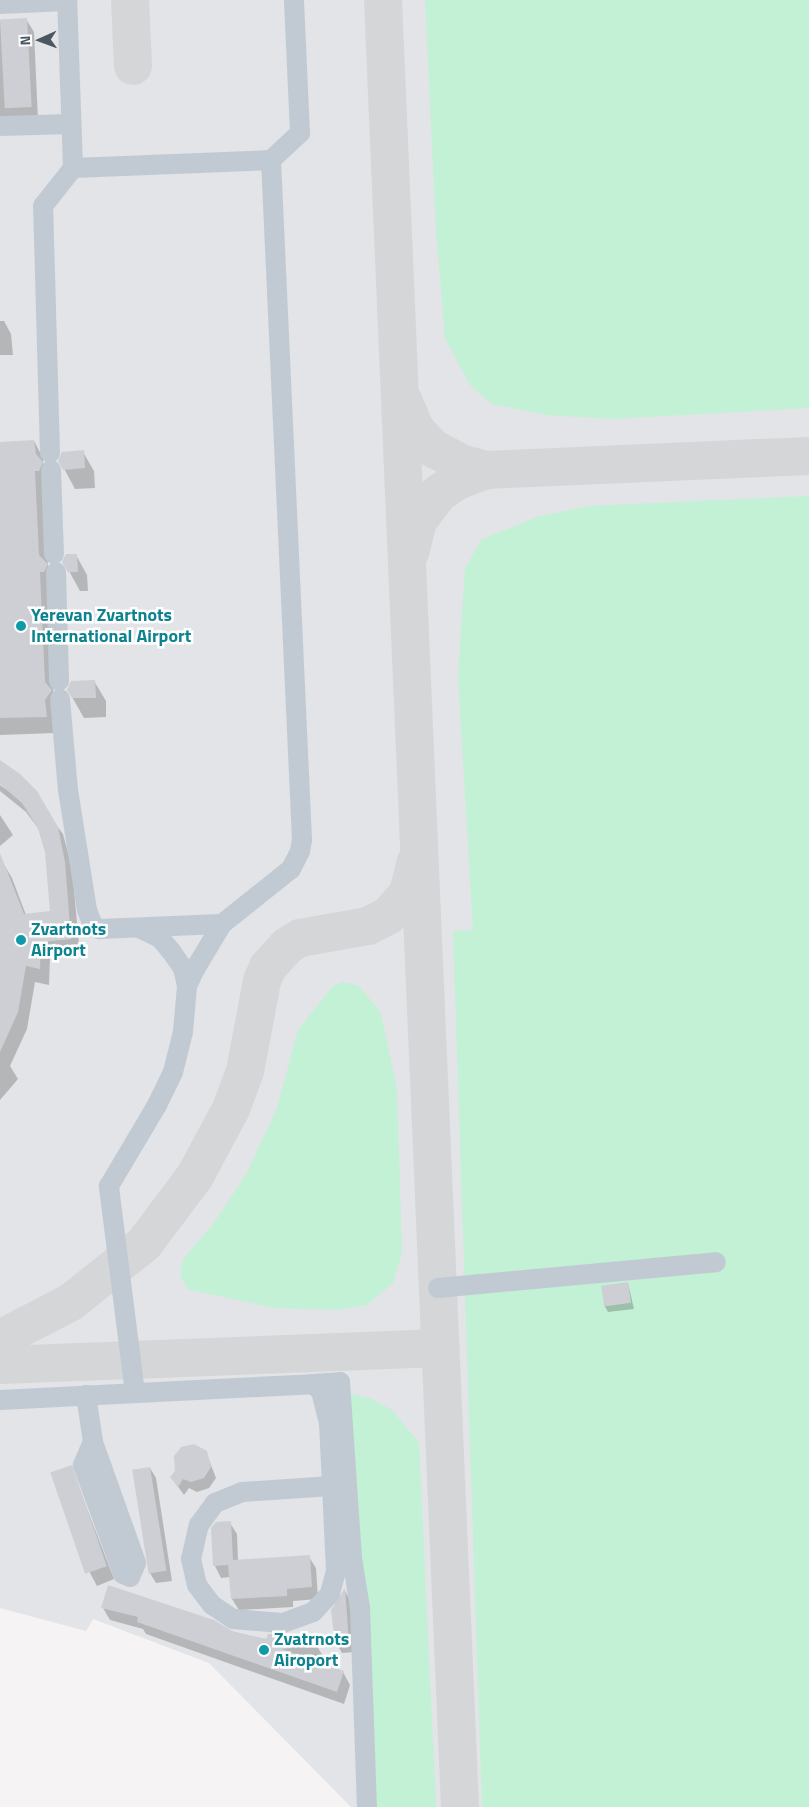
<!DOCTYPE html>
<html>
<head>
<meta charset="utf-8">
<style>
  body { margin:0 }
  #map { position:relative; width:809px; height:1807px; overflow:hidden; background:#f5f3f3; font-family:"Titillium Web",sans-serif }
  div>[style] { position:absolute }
  .airport>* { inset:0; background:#e2e4e7 }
  .green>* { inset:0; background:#c3f1d5 }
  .shadow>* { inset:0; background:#0003 }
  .taxiway>* { height:38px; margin:-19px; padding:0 19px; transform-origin:19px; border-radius:19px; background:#d5d6d8 }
  .building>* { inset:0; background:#cdcfd5; transform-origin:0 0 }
  .minor>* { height:20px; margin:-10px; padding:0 10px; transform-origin:10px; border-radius:10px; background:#c1cad2 }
  .dots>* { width:14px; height:14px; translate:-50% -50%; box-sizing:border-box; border:2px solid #fff; border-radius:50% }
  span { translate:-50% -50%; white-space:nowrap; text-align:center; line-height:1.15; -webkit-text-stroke:5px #fff; paint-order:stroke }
  .culture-label { font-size:18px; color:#0d838f; font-weight:700 }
  .left { translate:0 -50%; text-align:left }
  .north { position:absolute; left:15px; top:15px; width:50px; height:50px; -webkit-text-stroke:4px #fff; paint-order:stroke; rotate:268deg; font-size:14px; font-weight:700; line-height:20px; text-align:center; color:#4a5661 }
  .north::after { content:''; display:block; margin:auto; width:18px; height:22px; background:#4a5661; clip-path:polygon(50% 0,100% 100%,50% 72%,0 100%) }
</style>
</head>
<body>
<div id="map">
  <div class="airport">
    <div style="clip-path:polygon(0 0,809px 0,809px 1807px,351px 1807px,209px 1663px,93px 1619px,86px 1631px,0 1608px)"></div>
  </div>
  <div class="green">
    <div style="clip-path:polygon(425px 0,809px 0,809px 408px,613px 419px,547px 415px,492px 404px,470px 385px,445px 338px,436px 229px)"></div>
    <div style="clip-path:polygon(809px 496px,809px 1807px,482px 1807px,453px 931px,473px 930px,458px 677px,465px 568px,482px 539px,537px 517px,588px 506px)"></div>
    <div style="clip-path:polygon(344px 982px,359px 986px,381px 1013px,397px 1090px,402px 1252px,393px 1283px,367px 1305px,338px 1310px,274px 1308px,187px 1289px,180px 1275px,183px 1259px,214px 1223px,247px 1173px,277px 1108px,298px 1030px,333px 986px)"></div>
    <div style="clip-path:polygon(348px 1393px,371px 1399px,392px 1410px,419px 1443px,436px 1807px,372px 1807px)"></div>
  </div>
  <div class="shadow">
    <div style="clip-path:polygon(26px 19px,34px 32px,38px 120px,0 122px,0 20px)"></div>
    <div style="clip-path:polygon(0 321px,4px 321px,11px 334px,13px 355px,0 355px)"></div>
    <div style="clip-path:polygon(34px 441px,43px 458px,48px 567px,56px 582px,49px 589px,55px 733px,0 735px,0 443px)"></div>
    <div style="clip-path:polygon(83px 452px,94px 471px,95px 488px,75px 489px,60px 461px)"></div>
    <div style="clip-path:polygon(76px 555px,87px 575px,88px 591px,80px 591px,64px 562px)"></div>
    <div style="clip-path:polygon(94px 681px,106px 701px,106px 717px,84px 718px,68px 690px)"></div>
    <div style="clip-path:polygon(0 764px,19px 775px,63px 834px,72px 868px,80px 955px,50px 958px,49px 985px,35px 982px,27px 1029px,10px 1066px,18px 1079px,0 1100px,0 858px,12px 878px,26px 915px,52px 913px,46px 852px,38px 828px,26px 812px,0 791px,0 785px,20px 799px,0 782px)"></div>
    <div style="clip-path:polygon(0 815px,13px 835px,0 846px)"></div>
    <div style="clip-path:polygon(628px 1283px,634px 1309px,608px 1312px,604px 1305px)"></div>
    <div style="clip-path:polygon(206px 1452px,216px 1478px,209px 1488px,197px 1492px,189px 1488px,184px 1495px,171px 1477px)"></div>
    <div style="clip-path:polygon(71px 1467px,114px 1579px,97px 1586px,90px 1573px)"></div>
    <div style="clip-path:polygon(150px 1468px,156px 1478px,172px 1581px,156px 1583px,150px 1573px)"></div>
    <div style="clip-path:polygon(230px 1523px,237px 1534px,238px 1561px,309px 1557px,316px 1568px,318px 1599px,293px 1601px,293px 1607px,239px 1610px,232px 1599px,230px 1577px,221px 1578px,215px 1566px,212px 1529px)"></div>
    <div style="clip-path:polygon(345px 1591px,350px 1600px,354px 1652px,342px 1653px,336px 1643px,333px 1610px)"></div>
    <div style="clip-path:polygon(103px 1608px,266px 1640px,286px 1635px,317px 1646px,324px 1658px,308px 1660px,343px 1672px,350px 1685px,344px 1704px,146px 1634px,143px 1629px,110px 1620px)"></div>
  </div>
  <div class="taxiway">
    <div style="left:130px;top:0;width:66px;rotate:87.4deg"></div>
    <div style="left:383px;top:0;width:1809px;rotate:87.56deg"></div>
    <div style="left:403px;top:400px;width:33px;rotate:67deg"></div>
    <div style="left:416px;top:430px;width:26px;rotate:47deg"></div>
    <div style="left:434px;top:449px;width:34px;rotate:27deg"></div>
    <div style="left:464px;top:464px;width:23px;rotate:15deg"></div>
    <div style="left:486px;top:470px;width:31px;rotate:159deg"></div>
    <div style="left:457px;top:481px;width:22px;rotate:146deg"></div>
    <div style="left:439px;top:493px;width:35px;rotate:127deg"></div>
    <div style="left:418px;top:521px;width:32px;rotate:104deg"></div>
    <div style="left:486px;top:470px;width:323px;rotate:-2.5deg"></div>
    <div style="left:0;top:1339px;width:80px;rotate:-27.5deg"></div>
    <div style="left:71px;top:1302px;width:93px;rotate:-38.5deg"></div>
    <div style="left:144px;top:1244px;width:85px;rotate:-53.1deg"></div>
    <div style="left:195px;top:1176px;width:76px;rotate:-61.8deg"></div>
    <div style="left:231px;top:1109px;width:40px;rotate:-69.8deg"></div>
    <div style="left:245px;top:1071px;width:92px;rotate:-79.3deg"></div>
    <div style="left:262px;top:981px;width:15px;rotate:-67deg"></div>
    <div style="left:268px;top:967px;width:28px;rotate:-48deg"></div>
    <div style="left:287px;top:946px;width:15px;rotate:-32deg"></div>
    <div style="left:300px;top:938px;width:69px;rotate:-10deg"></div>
    <div style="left:368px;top:926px;width:22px;rotate:-27deg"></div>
    <div style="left:388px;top:916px;width:30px;rotate:-49deg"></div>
    <div style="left:408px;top:893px;width:32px;rotate:-76deg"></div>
    <div style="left:0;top:1365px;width:441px;rotate:-2.2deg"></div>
  </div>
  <div class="building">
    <div style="left:27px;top:18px;width:89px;height:27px;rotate:87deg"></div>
    <div style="clip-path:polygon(34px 440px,36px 454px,43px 462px,39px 471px,35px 471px,39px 555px,48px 564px,44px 572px,40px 572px,45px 682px,52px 690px,45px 700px,47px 717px,0 718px,0 442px)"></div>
    <div style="clip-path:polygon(84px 450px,85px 468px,63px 470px,58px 461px,62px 452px)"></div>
    <div style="clip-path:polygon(66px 554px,77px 554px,78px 572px,68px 572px,62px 562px)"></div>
    <div style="clip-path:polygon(95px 680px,96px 698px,72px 698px,67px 690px,71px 681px)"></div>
    <div style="clip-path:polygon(0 760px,20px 774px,37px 791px,58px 827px,65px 862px,71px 939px,41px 942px,40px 969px,26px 966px,18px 1012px,0 1052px,0 853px,24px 914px,50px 911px,45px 852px,38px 828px,22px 803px,0 784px)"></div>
    <div style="left:628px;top:1282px;width:21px;height:27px;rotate:82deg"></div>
    <div style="clip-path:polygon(194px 1444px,207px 1451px,211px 1467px,204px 1478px,191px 1482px,183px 1479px,178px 1487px,170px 1477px,175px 1471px,174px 1456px,181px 1447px)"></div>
    <div style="left:72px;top:1465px;width:107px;height:23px;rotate:71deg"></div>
    <div style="left:150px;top:1467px;width:105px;height:18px;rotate:81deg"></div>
    <div style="clip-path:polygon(231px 1521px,233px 1560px,310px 1555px,312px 1587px,287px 1589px,287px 1596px,231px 1599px,228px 1565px,213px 1566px,211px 1528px,216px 1522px)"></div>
    <div style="clip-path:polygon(108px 1585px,214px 1620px,232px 1631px,266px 1639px,268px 1634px,286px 1634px,318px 1645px,282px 1649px,344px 1671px,337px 1692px,137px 1622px,138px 1617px,101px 1608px)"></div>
    <div style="clip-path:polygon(345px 1588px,349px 1642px,335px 1643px,331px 1610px)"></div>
  </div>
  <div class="minor">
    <div style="left:0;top:4px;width:67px;rotate:-2.6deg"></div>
    <div style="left:0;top:126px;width:71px;rotate:-1.6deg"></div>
    <div style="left:73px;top:168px;width:198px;rotate:-2.3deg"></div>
    <div style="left:271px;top:160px;width:40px;rotate:-43deg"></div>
    <div style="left:300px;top:133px;width:133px;rotate:-92.6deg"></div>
    <div style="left:50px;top:453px;width:247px;rotate:-91.6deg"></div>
    <div style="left:43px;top:206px;width:48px;rotate:-51.7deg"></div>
    <div style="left:73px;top:168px;width:168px;rotate:-92deg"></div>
    <div style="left:51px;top:470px;width:84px;rotate:88deg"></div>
    <div style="left:56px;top:572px;width:109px;rotate:88.4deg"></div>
    <div style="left:60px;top:699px;width:91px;rotate:85deg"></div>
    <div style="left:68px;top:790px;width:121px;rotate:81deg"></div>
    <div style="left:87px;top:910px;width:17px;rotate:69deg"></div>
    <div style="left:93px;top:926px;width:7px;rotate:27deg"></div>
    <div style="left:99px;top:929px;width:123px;rotate:-2.3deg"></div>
    <div style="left:141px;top:929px;width:21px;rotate:25deg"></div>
    <div style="left:160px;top:938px;width:17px;rotate:50deg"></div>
    <div style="left:171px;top:951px;width:21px;rotate:55deg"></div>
    <div style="left:183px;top:968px;width:18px;rotate:77deg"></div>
    <div style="left:438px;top:1288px;width:279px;rotate:-5.3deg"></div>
    <div style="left:313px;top:1384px;width:27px;rotate:-4deg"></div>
    <div style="left:340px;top:1382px;width:176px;rotate:86.1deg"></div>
    <div style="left:352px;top:1558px;width:51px;rotate:80.9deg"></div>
    <div style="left:360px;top:1608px;width:199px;rotate:88deg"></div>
    <div style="left:135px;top:1393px;width:209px;rotate:-97.2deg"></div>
    <div style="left:109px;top:1186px;width:94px;rotate:-59.3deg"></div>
    <div style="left:157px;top:1105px;width:37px;rotate:-64deg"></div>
    <div style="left:173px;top:1072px;width:41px;rotate:-76deg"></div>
    <div style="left:183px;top:1032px;width:46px;rotate:-85deg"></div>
    <div style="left:187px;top:986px;width:19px;rotate:-65deg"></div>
    <div style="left:195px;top:969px;width:52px;rotate:-59deg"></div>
    <div style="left:222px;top:924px;width:88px;rotate:-38.6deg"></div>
    <div style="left:291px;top:869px;width:20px;rotate:-63deg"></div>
    <div style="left:300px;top:851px;width:11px;rotate:-80deg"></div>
    <div style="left:302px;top:840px;width:681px;rotate:-92.61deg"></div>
    <div style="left:86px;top:1395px;width:48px;rotate:81.5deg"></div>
    <div style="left:93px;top:1442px;width:128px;rotate:70.4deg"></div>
    <div style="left:136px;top:1563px;width:15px;rotate:113deg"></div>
    <div style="left:130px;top:1577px;width:8px;rotate:-157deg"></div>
    <div style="left:123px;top:1574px;width:116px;rotate:-110.2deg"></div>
    <div style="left:83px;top:1465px;width:25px;rotate:-67deg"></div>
    <div style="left:0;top:1400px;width:313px;rotate:-2.9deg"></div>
    <div style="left:313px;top:1384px;width:11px;rotate:41deg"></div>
    <div style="left:321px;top:1391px;width:32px;rotate:76deg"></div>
    <div style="left:329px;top:1422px;width:64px;rotate:87.3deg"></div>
    <div style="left:332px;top:1486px;width:85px;rotate:87.3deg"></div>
    <div style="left:336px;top:1571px;width:24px;rotate:105deg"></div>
    <div style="left:330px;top:1594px;width:25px;rotate:133deg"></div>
    <div style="left:313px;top:1612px;width:33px;rotate:160deg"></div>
    <div style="left:282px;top:1623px;width:49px;rotate:-175.3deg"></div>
    <div style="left:233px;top:1619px;width:25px;rotate:-146deg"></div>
    <div style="left:212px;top:1605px;width:25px;rotate:-127deg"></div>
    <div style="left:197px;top:1585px;width:27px;rotate:-103deg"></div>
    <div style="left:191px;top:1559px;width:35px;rotate:-77deg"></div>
    <div style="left:199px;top:1525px;width:27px;rotate:-54deg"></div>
    <div style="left:215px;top:1503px;width:29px;rotate:-22deg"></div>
    <div style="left:242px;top:1492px;width:90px;rotate:-3.8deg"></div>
  </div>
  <div class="dots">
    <div style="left:21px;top:626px;background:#0f9aa8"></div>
    <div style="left:21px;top:940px;background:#0f9aa8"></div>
    <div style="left:264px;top:1650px;background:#0f9aa8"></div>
  </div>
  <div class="culture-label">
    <span class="left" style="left:31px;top:626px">Yerevan Zvartnots<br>International Airport</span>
    <span class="left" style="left:31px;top:940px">Zvartnots<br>Airport</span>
    <span class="left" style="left:274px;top:1650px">Zvatrnots<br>Airoport</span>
  </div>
  <div class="north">N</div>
</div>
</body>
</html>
